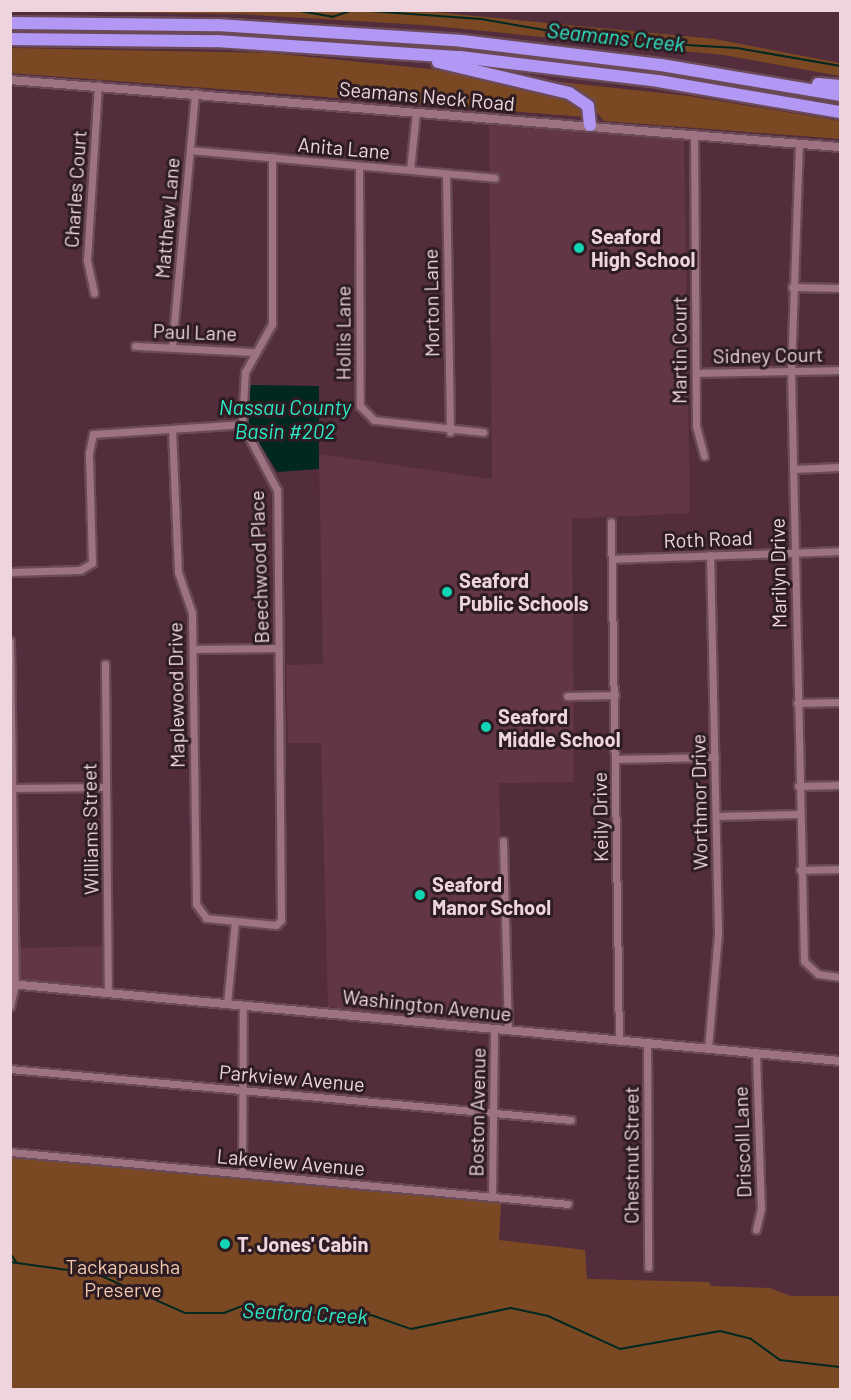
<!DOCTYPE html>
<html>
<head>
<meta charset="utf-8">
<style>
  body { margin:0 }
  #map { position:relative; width:851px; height:1400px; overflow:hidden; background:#532d3c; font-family:Barlow,sans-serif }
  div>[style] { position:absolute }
  .built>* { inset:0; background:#623647 }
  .green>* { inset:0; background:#7a4923 }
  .water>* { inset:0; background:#002820 }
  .stream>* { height:2px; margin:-1px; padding:0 1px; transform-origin:1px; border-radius:1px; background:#002820 }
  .roads { filter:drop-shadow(2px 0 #6a4a57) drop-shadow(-2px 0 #6a4a57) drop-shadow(0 2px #6a4a57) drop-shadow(0 -2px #6a4a57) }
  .minor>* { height:7px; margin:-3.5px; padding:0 3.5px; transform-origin:3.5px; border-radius:3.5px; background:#9d7281 }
  .tertiary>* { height:8px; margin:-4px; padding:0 4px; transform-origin:4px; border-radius:4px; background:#9d7281 }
  .motorway>* { height:12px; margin:-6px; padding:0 6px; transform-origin:6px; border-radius:6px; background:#b297f5 }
  .dots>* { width:16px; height:16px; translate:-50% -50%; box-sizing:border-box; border:3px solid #2d1c22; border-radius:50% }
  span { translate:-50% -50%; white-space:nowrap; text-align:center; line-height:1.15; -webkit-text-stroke:6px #2d1c22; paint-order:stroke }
  .street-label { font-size:20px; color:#eed5dd }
  .poi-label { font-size:20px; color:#eed5dd; font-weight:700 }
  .left { translate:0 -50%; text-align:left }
  .park-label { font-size:20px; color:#f1c8ad }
  .water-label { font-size:21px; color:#2de9c6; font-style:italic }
  .frame { position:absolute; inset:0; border:12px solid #eed5dd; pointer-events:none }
</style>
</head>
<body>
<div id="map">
  <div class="built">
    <div style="clip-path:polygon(489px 125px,684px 140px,690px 513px,572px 519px,574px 782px,499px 783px,505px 1027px,328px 1007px,321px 743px,288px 743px,286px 665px,323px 664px,319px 454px,492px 479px)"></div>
    <div style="clip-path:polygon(106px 946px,107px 992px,17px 983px,17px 948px)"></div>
  </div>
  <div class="green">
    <div style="clip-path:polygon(10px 11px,423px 11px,715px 39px,840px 63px,840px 76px,724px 55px,424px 25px,237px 14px)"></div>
    <div style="clip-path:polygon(11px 48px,270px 53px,430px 69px,579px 100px,586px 117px,11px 73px)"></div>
    <div style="clip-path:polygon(523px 78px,689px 96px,840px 121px,840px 139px,604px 121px,582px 94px)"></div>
    <div style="clip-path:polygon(10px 1153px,501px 1203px,499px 1240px,585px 1250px,587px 1279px,709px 1282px,711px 1286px,770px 1288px,791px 1296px,840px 1296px,840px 1389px,11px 1389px)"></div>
  </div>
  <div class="water">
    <div style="clip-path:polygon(249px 385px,319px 386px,319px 469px,277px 472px,247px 423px)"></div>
  </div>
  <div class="stream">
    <div style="left:294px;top:10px;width:39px;rotate:10deg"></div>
    <div style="left:332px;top:17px;width:23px;rotate:-18deg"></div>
    <div style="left:355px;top:10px;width:126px;rotate:4.1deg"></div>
    <div style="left:481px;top:19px;width:124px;rotate:9.8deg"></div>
    <div style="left:603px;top:40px;width:134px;rotate:3.4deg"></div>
    <div style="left:737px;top:48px;width:105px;rotate:9.9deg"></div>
    <div style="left:10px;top:1253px;width:11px;rotate:56deg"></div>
    <div style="left:10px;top:1262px;width:88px;rotate:7.9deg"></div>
    <div style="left:97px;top:1274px;width:96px;rotate:23.9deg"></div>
    <div style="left:185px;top:1313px;width:39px"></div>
    <div style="left:224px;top:1313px;width:19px;rotate:-21deg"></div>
    <div style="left:242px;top:1306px;width:28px;rotate:19deg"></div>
    <div style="left:268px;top:1315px;width:103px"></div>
    <div style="left:371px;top:1315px;width:42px;rotate:19.3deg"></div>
    <div style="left:411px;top:1329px;width:102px;rotate:-11.9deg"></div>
    <div style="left:511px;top:1308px;width:38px;rotate:12deg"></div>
    <div style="left:548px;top:1316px;width:79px;rotate:24.6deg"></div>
    <div style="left:620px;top:1349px;width:102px;rotate:-10.2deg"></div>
    <div style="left:720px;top:1331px;width:32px;rotate:14deg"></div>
    <div style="left:751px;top:1339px;width:36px;rotate:36deg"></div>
    <div style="left:780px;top:1360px;width:60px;rotate:6.7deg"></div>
  </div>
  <div class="roads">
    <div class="minor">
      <div style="left:694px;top:134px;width:292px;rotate:89.6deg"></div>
      <div style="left:696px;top:426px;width:31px;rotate:75deg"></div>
      <div style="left:799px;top:143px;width:228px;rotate:92deg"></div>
      <div style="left:791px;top:371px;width:590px;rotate:88.74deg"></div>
      <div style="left:804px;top:961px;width:19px;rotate:43deg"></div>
      <div style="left:818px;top:974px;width:22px;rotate:8deg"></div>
      <div style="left:190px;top:150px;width:306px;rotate:5.2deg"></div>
      <div style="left:359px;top:166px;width:240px;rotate:89.8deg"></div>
      <div style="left:360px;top:406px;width:20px;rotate:45deg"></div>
      <div style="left:374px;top:420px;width:110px;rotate:6.3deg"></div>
      <div style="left:410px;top:170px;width:58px;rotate:-84.1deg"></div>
      <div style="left:446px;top:174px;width:258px;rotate:89.1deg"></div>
      <div style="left:792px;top:287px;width:48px;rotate:1.2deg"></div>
      <div style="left:94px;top:293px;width:34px;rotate:-102deg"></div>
      <div style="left:87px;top:260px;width:175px;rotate:-86.4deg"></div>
      <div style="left:135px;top:346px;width:119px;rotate:2.9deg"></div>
      <div style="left:172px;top:346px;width:254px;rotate:-84.8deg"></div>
      <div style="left:696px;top:373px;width:144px;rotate:-1.2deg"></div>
      <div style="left:172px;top:429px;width:143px;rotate:87.6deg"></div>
      <div style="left:178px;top:572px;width:43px;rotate:71.1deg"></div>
      <div style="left:192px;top:613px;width:291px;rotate:89.2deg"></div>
      <div style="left:196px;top:904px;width:17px;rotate:54deg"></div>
      <div style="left:206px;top:918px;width:70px;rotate:5.7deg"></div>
      <div style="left:276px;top:925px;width:7px;rotate:-45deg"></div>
      <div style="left:281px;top:920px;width:430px;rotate:-90.5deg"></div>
      <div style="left:277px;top:490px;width:75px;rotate:-117.9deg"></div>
      <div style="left:242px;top:424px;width:52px;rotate:-86.7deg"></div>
      <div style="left:245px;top:372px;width:55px;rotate:-60.6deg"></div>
      <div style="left:272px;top:324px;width:167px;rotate:-90deg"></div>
      <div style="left:793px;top:469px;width:47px;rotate:-2.4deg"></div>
      <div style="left:611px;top:522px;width:519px;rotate:89.12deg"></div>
      <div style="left:612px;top:559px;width:228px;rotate:-2deg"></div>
      <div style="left:10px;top:572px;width:70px;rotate:-1.6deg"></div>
      <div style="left:80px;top:570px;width:14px;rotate:-30deg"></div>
      <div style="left:92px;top:563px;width:110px;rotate:-91.6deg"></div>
      <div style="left:89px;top:453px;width:19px;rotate:-78deg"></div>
      <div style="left:93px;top:434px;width:149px;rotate:-3.8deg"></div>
      <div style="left:193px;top:649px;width:85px;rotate:-0.7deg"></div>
      <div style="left:105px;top:664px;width:329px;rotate:89.5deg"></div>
      <div style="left:567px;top:696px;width:48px;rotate:-1.2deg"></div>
      <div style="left:797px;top:703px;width:43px;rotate:-1.3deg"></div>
      <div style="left:616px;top:759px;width:99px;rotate:-1.2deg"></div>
      <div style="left:798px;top:786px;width:42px;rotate:-1.4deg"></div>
      <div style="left:13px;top:788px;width:93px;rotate:-0.6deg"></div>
      <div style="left:716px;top:816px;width:82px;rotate:-1.4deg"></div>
      <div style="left:503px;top:841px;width:189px;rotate:88.5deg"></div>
      <div style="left:800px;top:870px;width:40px;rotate:-1.4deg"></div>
      <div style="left:227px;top:1004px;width:83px;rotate:-84.5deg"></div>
      <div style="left:647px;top:1043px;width:224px;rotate:89.7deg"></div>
      <div style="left:708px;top:1048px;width:115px;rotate:-85deg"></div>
      <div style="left:718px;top:933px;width:378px;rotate:-91.2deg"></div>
      <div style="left:756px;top:1053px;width:155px;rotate:88.2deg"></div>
      <div style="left:761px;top:1208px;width:22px;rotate:103deg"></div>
      <div style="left:10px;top:1069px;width:563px;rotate:5.19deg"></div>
      <div style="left:10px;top:1152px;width:560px;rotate:5.32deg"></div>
      <div style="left:242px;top:1174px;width:168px;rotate:-89.7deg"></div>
      <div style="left:492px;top:1197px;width:168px;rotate:-89.3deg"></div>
    </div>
    <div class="tertiary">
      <div style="left:10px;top:80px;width:833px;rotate:4.62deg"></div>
      <div style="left:10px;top:642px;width:343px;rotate:89.2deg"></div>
      <div style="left:15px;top:985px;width:22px;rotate:103deg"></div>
      <div style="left:10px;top:984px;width:834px;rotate:5.3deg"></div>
    </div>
    <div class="motorway">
      <div style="left:10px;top:23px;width:207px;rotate:0.6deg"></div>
      <div style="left:217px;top:25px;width:246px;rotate:3.7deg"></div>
      <div style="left:462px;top:41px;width:200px;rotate:6.9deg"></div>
      <div style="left:661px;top:65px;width:181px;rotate:9.5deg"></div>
      <div style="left:10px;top:39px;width:206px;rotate:0.6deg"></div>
      <div style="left:216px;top:41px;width:245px;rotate:3.8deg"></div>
      <div style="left:460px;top:57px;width:199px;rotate:6.9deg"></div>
      <div style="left:658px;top:81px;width:185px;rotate:9.7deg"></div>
      <div style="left:438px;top:62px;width:135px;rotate:13.3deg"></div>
      <div style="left:569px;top:93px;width:23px;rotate:34deg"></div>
      <div style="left:588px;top:106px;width:19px;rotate:84deg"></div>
      <div style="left:818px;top:84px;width:22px;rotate:5deg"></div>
    </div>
  </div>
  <div class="dots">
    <div style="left:579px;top:248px;background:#11d5b4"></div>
    <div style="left:447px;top:592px;background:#11d5b4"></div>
    <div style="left:486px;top:727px;background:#11d5b4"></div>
    <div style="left:420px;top:895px;background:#11d5b4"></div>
    <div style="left:225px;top:1244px;background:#11d5b4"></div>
  </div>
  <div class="street-label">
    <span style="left:427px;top:96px;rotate:5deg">Seamans Neck Road</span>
    <span style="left:344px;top:148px;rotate:5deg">Anita Lane</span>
    <span style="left:75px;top:189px;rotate:-86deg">Charles Court</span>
    <span style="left:167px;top:218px;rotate:-85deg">Matthew Lane</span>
    <span style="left:431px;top:303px;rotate:-91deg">Morton Lane</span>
    <span style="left:195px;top:332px;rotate:2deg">Paul Lane</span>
    <span style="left:343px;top:333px;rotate:-90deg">Hollis Lane</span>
    <span style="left:679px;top:350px;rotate:-90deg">Martin Court</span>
    <span style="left:768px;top:355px;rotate:-1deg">Sidney Court</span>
    <span style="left:708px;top:539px;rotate:-2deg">Roth Road</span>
    <span style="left:259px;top:567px;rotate:-92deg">Beechwood Place</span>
    <span style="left:778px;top:573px;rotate:-91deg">Marilyn Drive</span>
    <span style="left:176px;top:695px;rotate:-91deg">Maplewood Drive</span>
    <span style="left:699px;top:802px;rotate:-91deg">Worthmor Drive</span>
    <span style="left:600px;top:817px;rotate:-91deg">Keily Drive</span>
    <span style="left:90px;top:829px;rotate:-91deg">Williams Street</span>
    <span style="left:427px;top:1005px;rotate:6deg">Washington Avenue</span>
    <span style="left:292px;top:1078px;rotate:5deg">Parkview Avenue</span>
    <span style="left:477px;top:1112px;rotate:-89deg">Boston Avenue</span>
    <span style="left:742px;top:1142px;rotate:-92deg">Driscoll Lane</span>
    <span style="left:631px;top:1155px;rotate:-90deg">Chestnut Street</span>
    <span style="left:291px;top:1162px;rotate:5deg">Lakeview Avenue</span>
  </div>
  <div class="poi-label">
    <span class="left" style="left:591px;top:248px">Seaford<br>High School</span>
    <span class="left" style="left:459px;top:592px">Seaford<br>Public Schools</span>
    <span class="left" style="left:498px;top:728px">Seaford<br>Middle School</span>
    <span class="left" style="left:432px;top:896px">Seaford<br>Manor School</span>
    <span class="left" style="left:237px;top:1244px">T. Jones' Cabin</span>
  </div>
  <div class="park-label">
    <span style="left:123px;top:1278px">Tackapausha<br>Preserve</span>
  </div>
  <div class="water-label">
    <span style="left:616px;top:37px;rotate:6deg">Seamans Creek</span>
    <span style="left:285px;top:419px">Nassau County<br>Basin #202</span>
    <span style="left:305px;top:1313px;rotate:3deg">Seaford Creek</span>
  </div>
  <div class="frame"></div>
</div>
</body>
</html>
